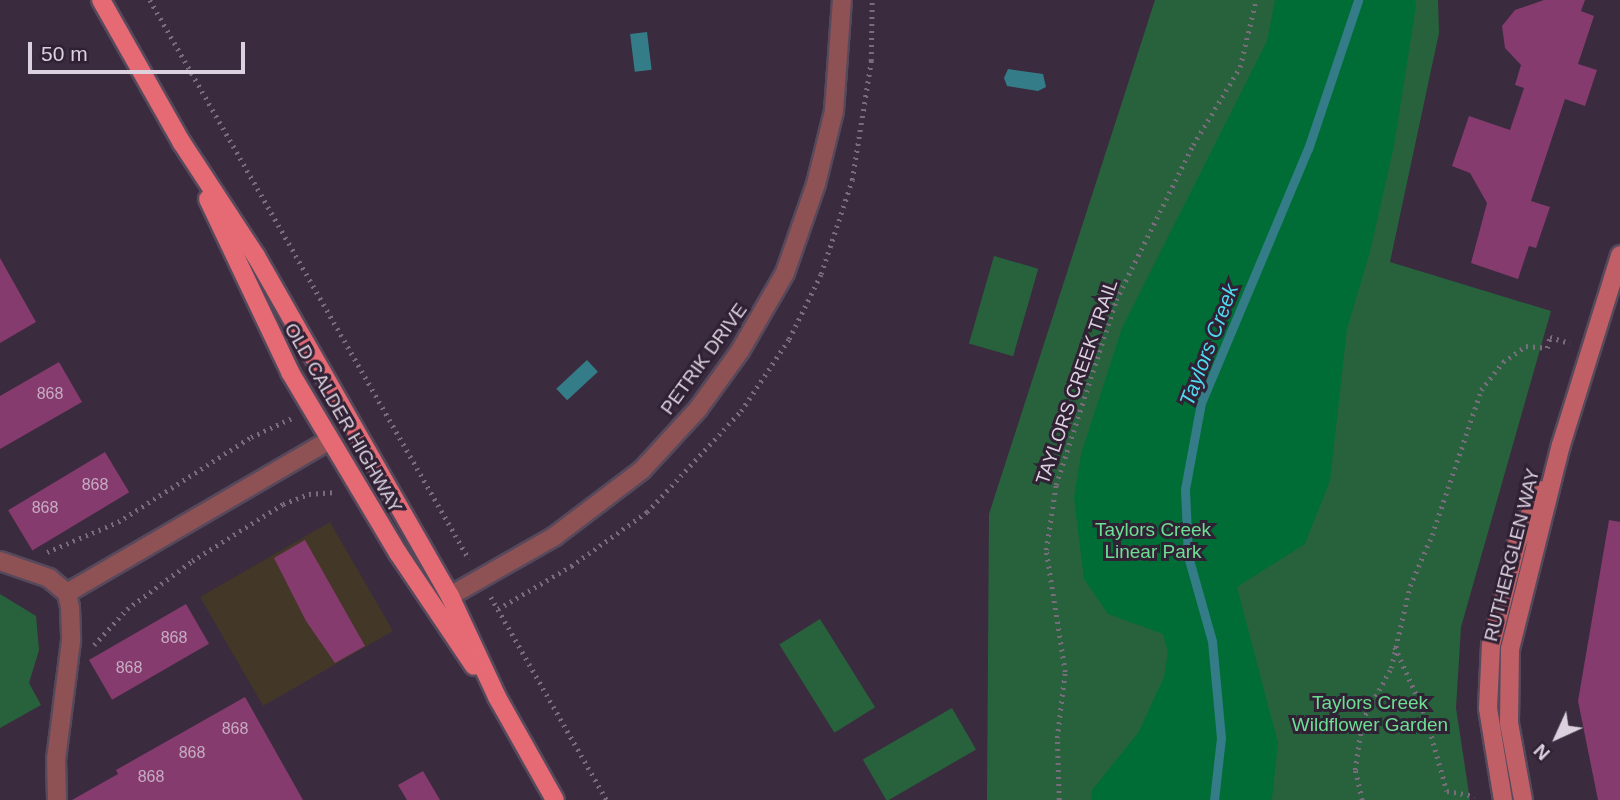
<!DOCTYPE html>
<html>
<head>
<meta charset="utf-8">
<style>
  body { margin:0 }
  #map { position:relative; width:1620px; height:800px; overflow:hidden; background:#3a2b3f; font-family:Helvetica,sans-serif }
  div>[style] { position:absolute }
  .commercial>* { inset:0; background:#433728; transform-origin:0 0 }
  .green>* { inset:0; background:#28623c; transform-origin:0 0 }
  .forest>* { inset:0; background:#006d37 }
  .water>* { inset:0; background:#347c87; transform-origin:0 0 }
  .stream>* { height:9px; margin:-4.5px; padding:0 4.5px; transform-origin:4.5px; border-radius:4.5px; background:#347c87 }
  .building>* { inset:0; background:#863b6e; transform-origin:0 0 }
  .path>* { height:4.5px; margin-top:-2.25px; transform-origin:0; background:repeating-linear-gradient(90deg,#796c7d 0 2px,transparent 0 7px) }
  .roads { filter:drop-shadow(2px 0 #57495c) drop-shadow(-2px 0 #57495c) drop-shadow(0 2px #57495c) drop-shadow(0 -2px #57495c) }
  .lane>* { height:18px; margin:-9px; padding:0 9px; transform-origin:9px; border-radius:9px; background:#8e5154 }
  .street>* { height:18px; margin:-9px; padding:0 9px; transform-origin:9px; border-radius:9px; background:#8e5154 }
  .secondary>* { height:18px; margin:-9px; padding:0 9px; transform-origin:9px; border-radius:9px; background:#c06066 }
  .primary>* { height:18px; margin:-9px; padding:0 9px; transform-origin:9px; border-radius:9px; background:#e66a74 }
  span { translate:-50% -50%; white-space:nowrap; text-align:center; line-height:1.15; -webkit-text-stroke:6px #302134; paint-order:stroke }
  .number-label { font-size:16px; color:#c6acc3 }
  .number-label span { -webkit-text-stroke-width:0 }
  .street-label { font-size:19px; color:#dcd2df }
  .park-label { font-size:19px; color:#6cdf93 }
  .water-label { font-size:21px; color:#4ed9ef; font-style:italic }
  .north { position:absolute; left:1522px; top:702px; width:70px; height:70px; -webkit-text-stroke:5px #302134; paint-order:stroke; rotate:225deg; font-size:19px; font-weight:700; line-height:28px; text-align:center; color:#dcd2df }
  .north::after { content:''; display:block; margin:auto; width:24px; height:32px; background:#dcd2df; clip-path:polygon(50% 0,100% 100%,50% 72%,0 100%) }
  .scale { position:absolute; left:28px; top:42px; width:217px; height:32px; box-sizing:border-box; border:4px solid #dcd2df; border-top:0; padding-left:9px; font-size:21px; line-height:24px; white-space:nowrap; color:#dcd2df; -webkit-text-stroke:5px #302134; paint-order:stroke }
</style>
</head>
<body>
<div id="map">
  <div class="commercial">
    <div style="left:330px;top:522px;width:126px;height:150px;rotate:60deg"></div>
  </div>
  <div class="green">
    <div style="clip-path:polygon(1155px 0,1438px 0,1439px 33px,1390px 262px,1551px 311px,1461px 627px,1456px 708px,1470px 800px,987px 800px,989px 514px)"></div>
    <div style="left:994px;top:256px;width:46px;height:91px;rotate:16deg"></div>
    <div style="clip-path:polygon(0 594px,36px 616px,39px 650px,29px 683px,41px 705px,0 728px)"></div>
    <div style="left:820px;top:619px;width:104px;height:48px;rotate:58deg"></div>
    <div style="left:952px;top:708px;width:48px;height:103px;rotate:60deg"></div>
  </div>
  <div class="forest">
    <div style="clip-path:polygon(1275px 0,1415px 0,1416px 6px,1394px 146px,1370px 252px,1347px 329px,1330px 481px,1305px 544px,1237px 587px,1278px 743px,1272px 800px,1091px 800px,1092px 790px,1138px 733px,1164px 677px,1168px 652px,1163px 634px,1108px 614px,1084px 579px,1074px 498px,1081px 454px,1122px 328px,1267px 41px)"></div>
  </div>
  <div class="water">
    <div style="left:647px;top:32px;width:38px;height:17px;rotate:83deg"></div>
    <div style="clip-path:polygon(1008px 69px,1043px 74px,1046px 87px,1038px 91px,1007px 86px,1004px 78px)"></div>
    <div style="left:587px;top:360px;width:16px;height:42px;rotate:47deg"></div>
  </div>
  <div class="stream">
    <div style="left:1214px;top:800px;width:62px;rotate:-83.6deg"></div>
    <div style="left:1221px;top:738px;width:97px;rotate:-95.3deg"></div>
    <div style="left:1212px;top:641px;width:88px;rotate:-105.8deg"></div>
    <div style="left:1188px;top:556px;width:67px;rotate:-92.6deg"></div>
    <div style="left:1185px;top:489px;width:87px;rotate:-79.5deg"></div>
    <div style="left:1201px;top:403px;width:276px;rotate:-67.2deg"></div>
    <div style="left:1308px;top:149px;width:157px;rotate:-71.4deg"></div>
  </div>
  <div class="building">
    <div style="clip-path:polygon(1544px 0,1585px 0,1581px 11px,1594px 16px,1578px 64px,1597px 70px,1585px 106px,1565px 99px,1531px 201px,1550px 207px,1536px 248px,1529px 246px,1518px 279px,1471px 263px,1487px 203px,1470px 173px,1452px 166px,1469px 116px,1510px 130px,1524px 88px,1515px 85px,1521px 65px,1505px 48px,1502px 26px,1515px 10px)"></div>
    <div style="clip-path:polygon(0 258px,36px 322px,0 343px)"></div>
    <div style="clip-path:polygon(59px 362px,82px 402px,0 449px,0 396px)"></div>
    <div style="left:105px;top:452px;width:47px;height:113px;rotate:59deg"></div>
    <div style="clip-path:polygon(1609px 520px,1620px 522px,1620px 800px,1598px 800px,1578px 701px)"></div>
    <div style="clip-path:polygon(305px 540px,365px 646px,335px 663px,306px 621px,274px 558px)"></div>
    <div style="left:186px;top:604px;width:46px;height:112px;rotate:60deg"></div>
    <div style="clip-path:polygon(245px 697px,303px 800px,72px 800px,118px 774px,116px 770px)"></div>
    <div style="clip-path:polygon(423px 771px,440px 800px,407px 800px,398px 785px)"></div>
  </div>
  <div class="path">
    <div style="left:150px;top:0;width:644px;rotate:60.29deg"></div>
    <div style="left:47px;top:552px;width:77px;rotate:-22.9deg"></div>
    <div style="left:118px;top:522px;width:158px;rotate:-32.6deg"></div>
    <div style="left:251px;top:437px;width:47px;rotate:-24.9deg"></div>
    <div style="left:491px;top:597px;width:234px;rotate:60.3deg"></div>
    <div style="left:498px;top:609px;width:85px;rotate:-30.5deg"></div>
    <div style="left:571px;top:566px;width:93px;rotate:-35.4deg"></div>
    <div style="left:647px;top:512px;width:138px;rotate:-47.1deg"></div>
    <div style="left:741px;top:411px;width:87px;rotate:-56.3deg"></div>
    <div style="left:789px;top:339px;width:72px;rotate:-63.8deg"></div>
    <div style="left:821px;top:274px;width:99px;rotate:-71.7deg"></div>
    <div style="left:852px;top:180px;width:121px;rotate:-80.9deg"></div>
    <div style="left:871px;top:61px;width:61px;rotate:-89.1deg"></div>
    <div style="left:94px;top:645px;width:49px;rotate:-47.5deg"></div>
    <div style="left:127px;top:609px;width:81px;rotate:-36.4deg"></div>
    <div style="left:192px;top:561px;width:107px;rotate:-32.1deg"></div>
    <div style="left:283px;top:504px;width:28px;rotate:-21deg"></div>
    <div style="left:309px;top:494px;width:27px;rotate:-4deg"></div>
    <div style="left:1395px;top:647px;width:76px;rotate:65.8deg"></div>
    <div style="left:1426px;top:716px;width:78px;rotate:74.4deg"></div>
    <div style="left:1447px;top:791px;width:28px;rotate:10deg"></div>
    <div style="left:1059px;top:800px;width:62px;rotate:-91.8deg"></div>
    <div style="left:1057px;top:738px;width:66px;rotate:-83.1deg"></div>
    <div style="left:1065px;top:672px;width:123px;rotate:-98.9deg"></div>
    <div style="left:1046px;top:550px;width:66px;rotate:-81.3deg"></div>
    <div style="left:1056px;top:485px;width:194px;rotate:-72deg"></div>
    <div style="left:1116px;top:300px;width:173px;rotate:-63.6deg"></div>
    <div style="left:1193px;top:145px;width:91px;rotate:-58.9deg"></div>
    <div style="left:1240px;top:67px;width:69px;rotate:-76.6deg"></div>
    <div style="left:1362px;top:800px;width:31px;rotate:-103deg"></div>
    <div style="left:1355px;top:770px;width:49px;rotate:-81.9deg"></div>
    <div style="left:1362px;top:721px;width:60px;rotate:-61.3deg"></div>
    <div style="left:1391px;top:668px;width:84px;rotate:-77deg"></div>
    <div style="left:1410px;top:586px;width:56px;rotate:-66.7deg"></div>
    <div style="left:1432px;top:535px;width:153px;rotate:-71.3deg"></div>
    <div style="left:1481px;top:390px;width:36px;rotate:-52deg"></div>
    <div style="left:1503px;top:362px;width:28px;rotate:-35deg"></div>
    <div style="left:1526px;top:346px;width:21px;rotate:5deg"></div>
    <div style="left:1547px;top:348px;width:11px;rotate:-75deg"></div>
    <div style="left:1550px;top:337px;width:21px;rotate:17deg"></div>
  </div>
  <div class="roads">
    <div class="lane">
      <div style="left:0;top:561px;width:52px;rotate:19.1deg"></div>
      <div style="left:49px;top:578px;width:23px;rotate:40deg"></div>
      <div style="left:67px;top:593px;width:14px;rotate:78deg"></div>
      <div style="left:70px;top:607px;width:34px;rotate:88deg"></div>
      <div style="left:71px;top:641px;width:119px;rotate:97.2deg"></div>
      <div style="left:56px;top:759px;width:41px;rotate:88.6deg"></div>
      <div style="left:67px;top:593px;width:304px;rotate:-30.2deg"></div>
    </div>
    <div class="street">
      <div style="left:450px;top:596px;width:121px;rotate:-29.7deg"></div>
      <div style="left:555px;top:536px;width:109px;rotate:-37.2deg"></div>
      <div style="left:642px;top:470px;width:83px;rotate:-47.4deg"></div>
      <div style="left:698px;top:409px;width:72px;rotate:-54.1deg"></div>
      <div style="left:740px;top:351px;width:90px;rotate:-60deg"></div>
      <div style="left:785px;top:273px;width:94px;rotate:-70.8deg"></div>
      <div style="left:816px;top:184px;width:75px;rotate:-76.1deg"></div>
      <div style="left:834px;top:111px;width:111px;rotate:-85.9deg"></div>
    </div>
    <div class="secondary">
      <div style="left:1503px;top:800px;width:93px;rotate:-99.3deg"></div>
      <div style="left:1488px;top:708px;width:63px;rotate:-87.3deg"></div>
      <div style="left:1491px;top:645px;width:105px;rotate:-75.7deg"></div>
      <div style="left:1517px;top:543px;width:58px;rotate:-65.6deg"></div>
      <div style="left:1523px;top:800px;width:78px;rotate:-100.3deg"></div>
      <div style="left:1509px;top:723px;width:74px;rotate:-89.2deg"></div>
      <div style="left:1510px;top:649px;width:210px;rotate:-76deg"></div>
      <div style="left:1561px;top:445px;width:199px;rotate:-72.7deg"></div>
    </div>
    <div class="primary">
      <div style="left:101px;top:0;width:164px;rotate:60.5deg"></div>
      <div style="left:182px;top:143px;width:135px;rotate:56.8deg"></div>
      <div style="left:256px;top:256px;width:391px;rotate:60.3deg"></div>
      <div style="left:450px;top:596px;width:111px;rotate:65deg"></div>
      <div style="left:497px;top:697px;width:118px;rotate:60.6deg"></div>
      <div style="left:208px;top:199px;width:191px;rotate:64.6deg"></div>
      <div style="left:290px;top:372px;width:211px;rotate:59.2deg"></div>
      <div style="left:398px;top:553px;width:136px;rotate:56.1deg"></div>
    </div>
  </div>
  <div class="number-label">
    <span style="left:50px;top:394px">868</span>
    <span style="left:95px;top:485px">868</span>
    <span style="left:45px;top:508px">868</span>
    <span style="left:174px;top:638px">868</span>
    <span style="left:129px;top:668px">868</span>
    <span style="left:235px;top:729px">868</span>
    <span style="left:192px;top:753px">868</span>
    <span style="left:151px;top:777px">868</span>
  </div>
  <div class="street-label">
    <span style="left:704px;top:359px;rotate:-54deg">PETRIK DRIVE</span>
    <span style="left:1077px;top:382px;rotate:-71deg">TAYLORS CREEK TRAIL</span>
    <span style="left:343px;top:418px;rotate:60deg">OLD CALDER HIGHWAY</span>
    <span style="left:1512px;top:555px;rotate:-76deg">RUTHERGLEN WAY</span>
  </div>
  <div class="park-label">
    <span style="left:1153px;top:541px">Taylors Creek<br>Linear Park</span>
    <span style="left:1370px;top:714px">Taylors Creek<br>Wildflower Garden</span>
  </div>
  <div class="water-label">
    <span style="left:1209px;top:345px;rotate:-69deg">Taylors Creek</span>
  </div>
  <div class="north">N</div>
  <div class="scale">50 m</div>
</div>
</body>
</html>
